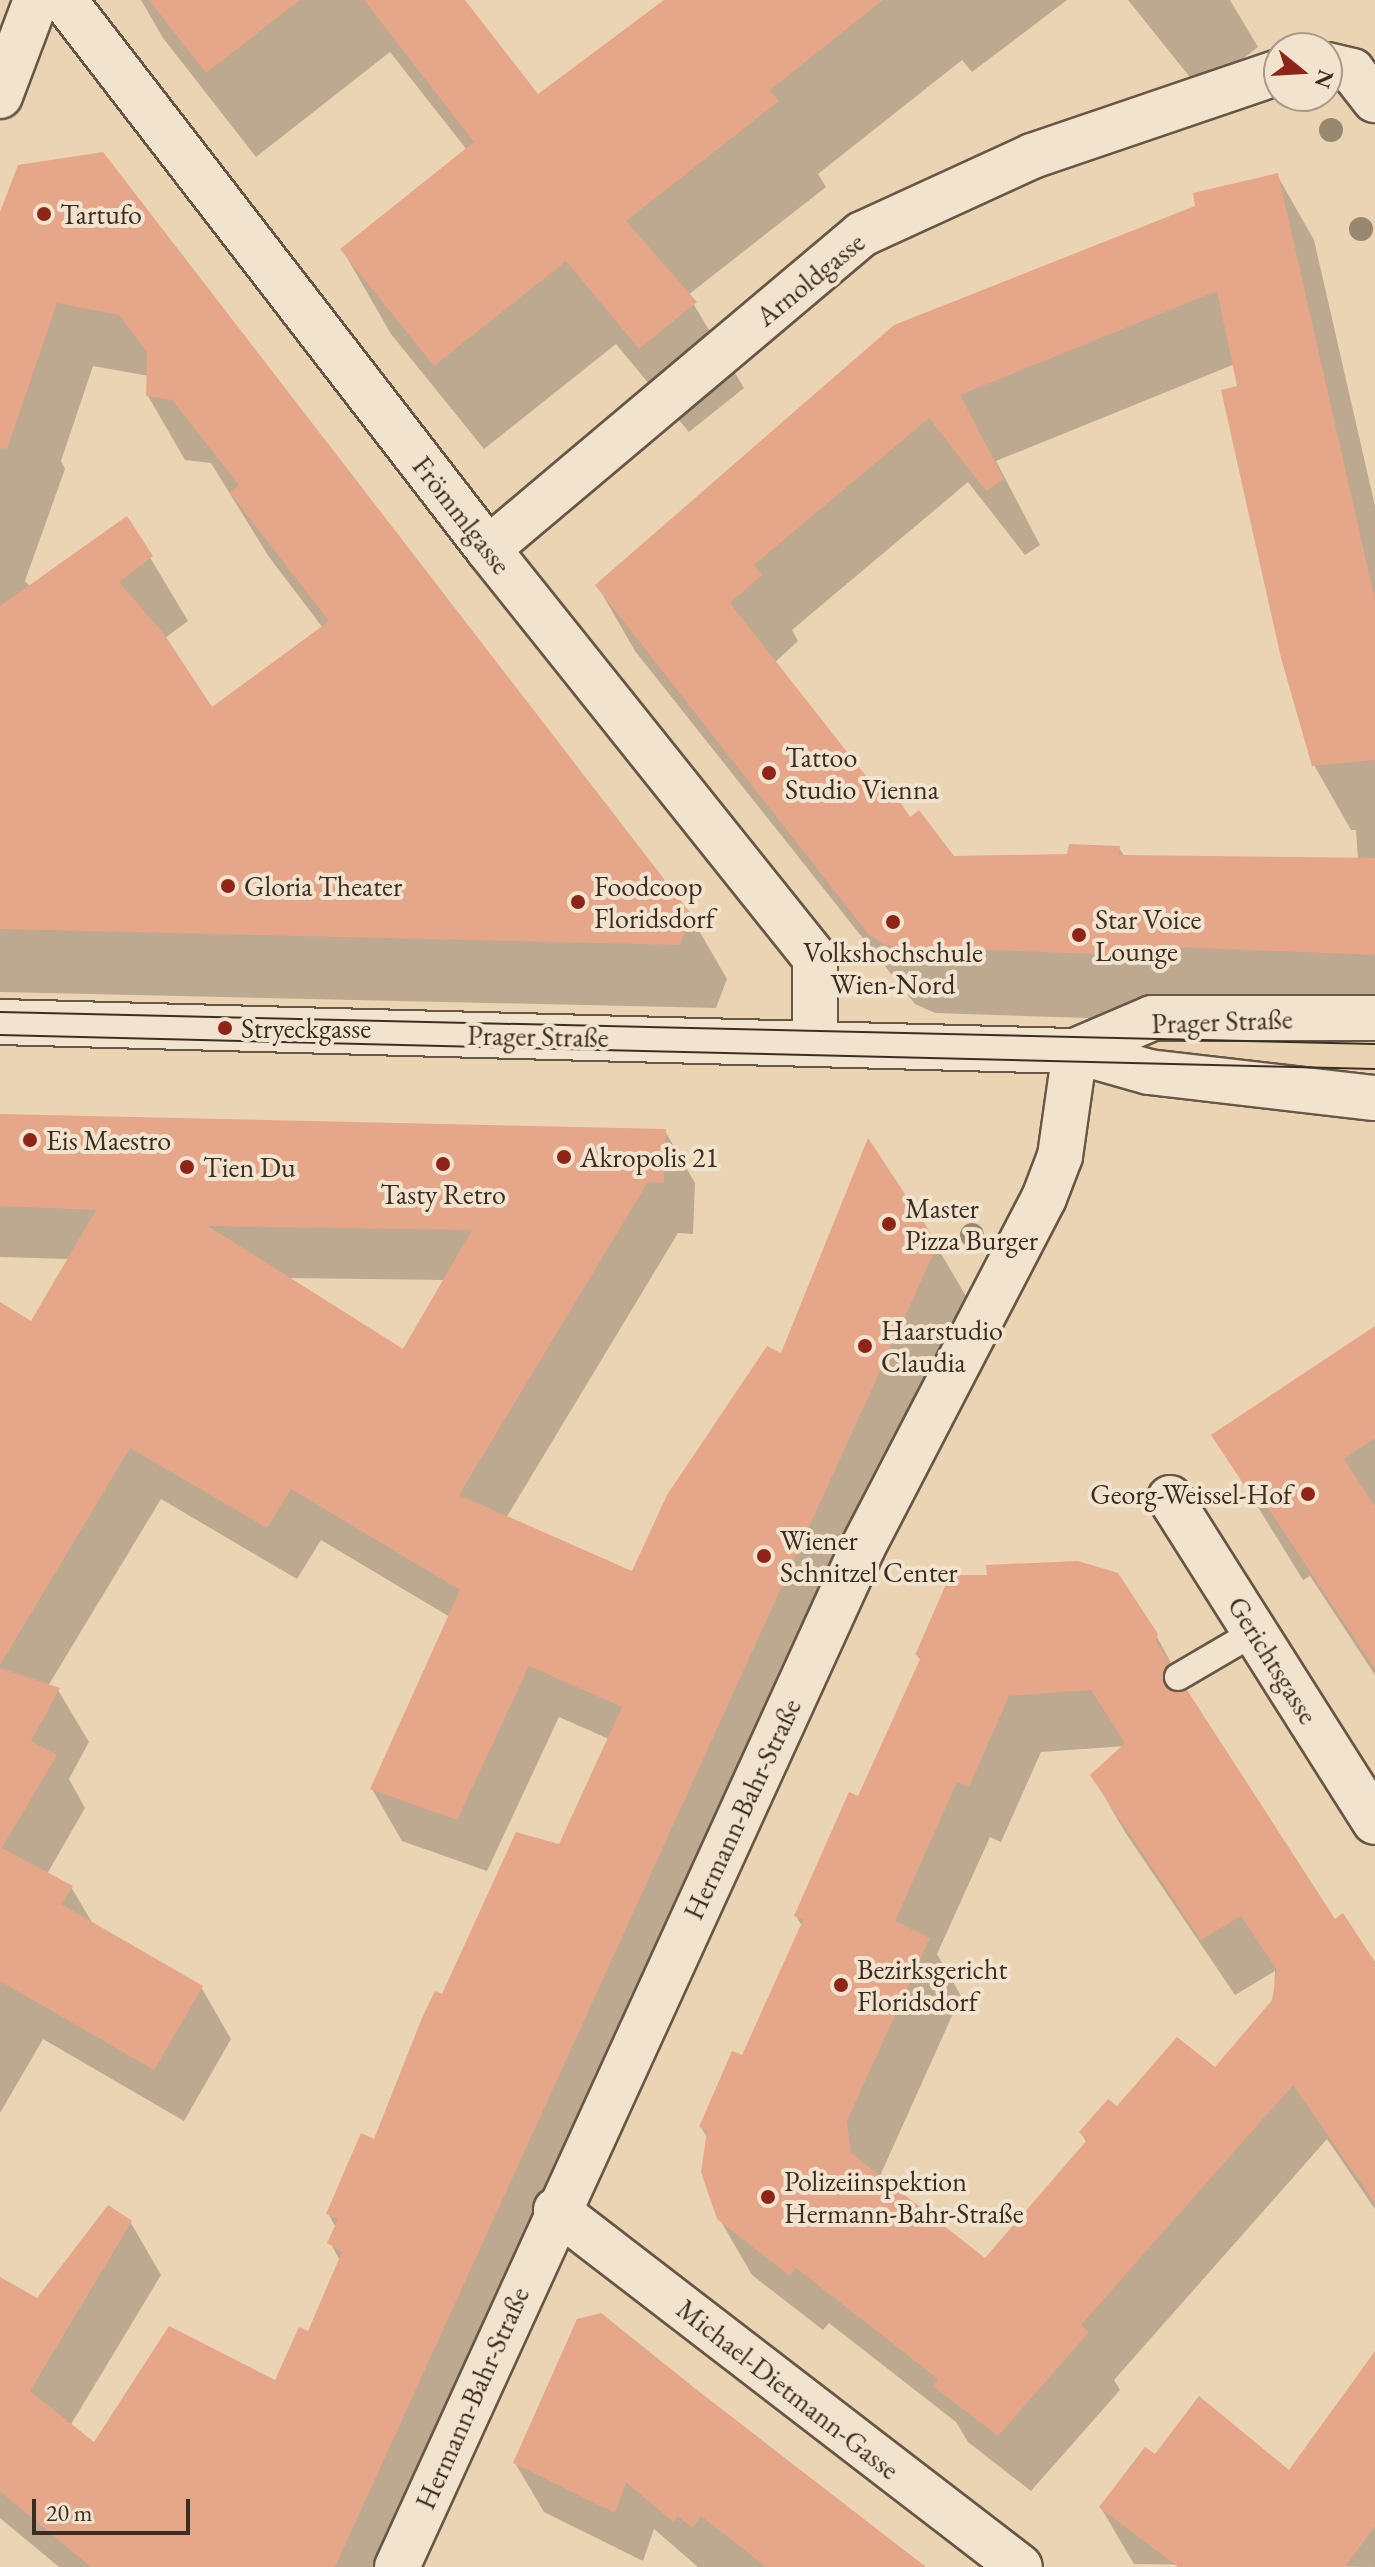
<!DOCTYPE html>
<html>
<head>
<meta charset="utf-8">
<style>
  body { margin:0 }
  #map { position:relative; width:1375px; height:2567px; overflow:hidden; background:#ebd4b3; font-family:"EB Garamond",serif }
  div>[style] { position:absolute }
  .shadow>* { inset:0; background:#0003 }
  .building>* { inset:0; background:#e5a68a }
  .roads { filter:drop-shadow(2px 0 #685746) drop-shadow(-2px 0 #685746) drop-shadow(0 2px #685746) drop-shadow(0 -2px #685746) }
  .service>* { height:26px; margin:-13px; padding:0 13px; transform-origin:13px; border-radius:13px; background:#f2e3ce }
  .minor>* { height:44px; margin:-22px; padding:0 22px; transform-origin:22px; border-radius:22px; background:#f2e3ce }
  .secondary>* { height:44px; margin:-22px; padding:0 22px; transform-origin:22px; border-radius:22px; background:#f2e3ce }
  .tram>* { height:2px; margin:-1px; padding:0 1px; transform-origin:1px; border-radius:1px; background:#3c2d22 }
  .trees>* { width:24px; height:24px; margin:-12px; border-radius:50%; background:#98886f }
  .dots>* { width:22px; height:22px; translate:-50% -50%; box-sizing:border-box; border:4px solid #f2e3ce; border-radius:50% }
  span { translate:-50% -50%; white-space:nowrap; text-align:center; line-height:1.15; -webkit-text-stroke:8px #f2e3ce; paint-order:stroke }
  .poi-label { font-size:28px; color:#3c2d22 }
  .left { translate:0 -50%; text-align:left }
  .right { translate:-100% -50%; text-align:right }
  .street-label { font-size:28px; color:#3c2d22 }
  .north { position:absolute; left:1263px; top:32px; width:80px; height:80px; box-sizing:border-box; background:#f2e3ce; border:2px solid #a99a89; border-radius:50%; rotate:108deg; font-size:22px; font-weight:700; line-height:32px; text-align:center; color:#3c2d22 }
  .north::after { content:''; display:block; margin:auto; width:28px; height:36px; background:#8f2418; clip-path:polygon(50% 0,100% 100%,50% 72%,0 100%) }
  .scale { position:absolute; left:32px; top:2499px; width:158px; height:36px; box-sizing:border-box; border:4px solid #3c2d22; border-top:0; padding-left:10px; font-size:24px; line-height:28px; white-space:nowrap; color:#3c2d22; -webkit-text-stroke:6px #f2e3ce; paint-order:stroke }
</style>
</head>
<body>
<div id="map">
  <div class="shadow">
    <div style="clip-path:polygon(141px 0,462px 0,538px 97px,666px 0,1067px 0,972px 72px,962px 60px,818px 174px,826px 187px,688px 295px,744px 388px,689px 432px,616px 344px,484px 449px,391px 334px,342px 249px,467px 150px,390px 52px,256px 157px,163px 38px)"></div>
    <div style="clip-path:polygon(1128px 0,1230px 0,1258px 47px,1201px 91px)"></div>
    <div style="clip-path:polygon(evenodd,19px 167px,690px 915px,727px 979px,716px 1008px,0 992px,0 218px,19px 167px,93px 366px,149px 376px,148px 396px,185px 460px,211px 463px,269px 557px,323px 628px,212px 710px,165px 638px,188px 621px,127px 519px,31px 587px,25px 581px,65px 469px,61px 461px,93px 366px)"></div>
    <div style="clip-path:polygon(evenodd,1277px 175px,1314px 240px,1375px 506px,1375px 1020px,1207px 1022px,935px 1013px,915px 1004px,635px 651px,597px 585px,1277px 175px,1235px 364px,1314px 765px,1351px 830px,1356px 830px,1358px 860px,1125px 857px,1119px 848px,1069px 856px,953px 858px,872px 788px,774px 663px,798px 641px,792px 630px,968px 482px,1025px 555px,1040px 545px,996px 461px,1235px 364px)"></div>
    <div style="clip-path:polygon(evenodd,0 1118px,665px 1131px,695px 1183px,693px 1234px,678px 1233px,506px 1518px,633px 1574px,782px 1356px,936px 1245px,967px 1298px,388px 2567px,59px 2567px,0 2518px,0 2280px,38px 2301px,131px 2223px,161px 2275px,70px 2426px,94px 2445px,276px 2383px,309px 2334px,340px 2261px,330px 2242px,336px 2228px,328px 2213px,375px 2142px,443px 1997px,560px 1847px,609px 1739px,559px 1717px,487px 1871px,402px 1841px,372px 1789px,450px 1617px,321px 1540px,297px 1579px,161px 1499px,48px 1686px,58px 1690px,89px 1742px,69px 1779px,85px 1808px,47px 1874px,71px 1887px,93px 1924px,201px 1987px,231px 2039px,184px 2121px,43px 2039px,0 2113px,0 1305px,32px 1324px,69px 1259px,0 1257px,0 1118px,287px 1278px,445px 1280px,403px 1352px,287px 1278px)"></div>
    <div style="clip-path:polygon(1375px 1329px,1375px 1675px,1310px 1576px,1303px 1580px,1214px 1436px)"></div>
    <div style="clip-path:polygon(evenodd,1156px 1635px,1188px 1695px,1334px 1921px,1375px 1966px,1375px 2209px,1327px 2139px,1114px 2380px,1120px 2390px,1031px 2491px,968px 2442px,956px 2422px,829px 2323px,823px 2330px,752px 2275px,719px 2218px,708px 2139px,701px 2127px,743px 2058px,802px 1926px,796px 1916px,859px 1799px,921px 1661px,917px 1655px,1156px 1635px,1125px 1746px,1092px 1775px,1125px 1832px,1235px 1995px,1275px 1971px,1274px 2001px,1215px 2070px,1117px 2109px,1081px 2133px,1087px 2143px,986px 2260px,879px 2178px,961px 1996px,937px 1954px,990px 1837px,1001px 1842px,1041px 1752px,1125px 1746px)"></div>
    <div style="clip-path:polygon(578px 2321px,924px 2567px,698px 2567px,654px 2529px,643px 2561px,544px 2512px,515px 2463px)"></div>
    <div style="clip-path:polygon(1375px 2355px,1375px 2567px,1134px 2564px,1101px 2508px,1156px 2457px,1289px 2473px)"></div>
  </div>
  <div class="building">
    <div style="clip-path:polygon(149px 0,300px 0,206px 73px)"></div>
    <div style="clip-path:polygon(364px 0,465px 0,538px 94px,664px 0,883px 0,770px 90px,779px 101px,626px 221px,697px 302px,639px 349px,566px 261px,434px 366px,340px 249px,474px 142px)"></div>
    <div style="clip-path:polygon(103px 152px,691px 914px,680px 945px,0 929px,0 606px,127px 516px,153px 556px,119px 582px,164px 634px,212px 707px,329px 621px,230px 493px,239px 485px,172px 400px,146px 396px,147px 352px,119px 315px,57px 303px,7px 449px,0 448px,0 212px,18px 165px)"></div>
    <div style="clip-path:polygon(1278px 173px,1375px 600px,1375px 760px,1312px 766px,1281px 658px,1221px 390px,1237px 386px,1217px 291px,960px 395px,1004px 479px,986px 491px,929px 418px,754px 565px,762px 575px,730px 603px,873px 785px,884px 778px,910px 817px,919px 810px,954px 856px,1067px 854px,1069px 844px,1120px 846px,1119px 855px,1375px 858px,1375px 955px,1172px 947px,1170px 957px,887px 946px,869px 935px,595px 585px,894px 325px,1195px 206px,1193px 193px)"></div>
    <div style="clip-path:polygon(evenodd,0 1114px,666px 1129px,664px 1183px,648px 1182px,459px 1495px,632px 1571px,667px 1495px,767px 1346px,781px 1353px,868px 1138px,938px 1244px,335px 2567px,91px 2567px,0 2491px,0 2277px,37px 2298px,108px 2205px,132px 2221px,30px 2391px,94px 2442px,169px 2326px,275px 2380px,299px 2327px,308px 2331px,342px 2252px,327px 2243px,338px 2219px,326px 2214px,361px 2133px,374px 2139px,422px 2018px,435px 1991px,442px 1994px,516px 1832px,559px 1844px,622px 1707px,529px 1666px,457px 1820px,370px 1789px,460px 1590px,291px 1489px,267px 1528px,130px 1448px,0 1665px,0 1302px,31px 1321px,96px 1210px,0 1206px,0 1114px,208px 1226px,472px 1230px,403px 1349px,208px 1226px)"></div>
    <div style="clip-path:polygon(1375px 1326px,1375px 1438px,1344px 1459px,1375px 1506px,1375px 1669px,1266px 1505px,1260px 1509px,1211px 1435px)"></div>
    <div style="clip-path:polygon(evenodd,1078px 1561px,1118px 1573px,1158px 1634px,1156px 1641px,1170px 1663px,1162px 1676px,1165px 1686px,1177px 1693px,1187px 1690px,1335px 1919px,1343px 1913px,1375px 1962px,1375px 2203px,1293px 2085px,1081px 2325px,1089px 2332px,998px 2436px,933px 2386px,938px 2379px,796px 2268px,790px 2276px,717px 2219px,701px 2172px,707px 2131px,699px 2127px,732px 2051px,742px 2055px,803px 1920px,794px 1916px,849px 1792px,858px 1796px,921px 1657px,915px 1655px,950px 1575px,987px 1575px,986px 1565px,1078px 1561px,1091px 1690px,1125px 1743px,1090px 1775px,1201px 1940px,1241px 1916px,1277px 1970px,1272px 2000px,1215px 2067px,1177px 2037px,1117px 2106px,1108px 2099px,1079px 2132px,1087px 2140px,985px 2258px,851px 2153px,847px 2121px,930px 1938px,895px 1921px,957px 1782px,969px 1787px,1009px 1696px,1091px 1690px)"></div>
    <div style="clip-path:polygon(0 1668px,60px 1688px,31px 1741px,57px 1755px,2px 1848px,73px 1886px,61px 1904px,203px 1986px,154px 2070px,0 1981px)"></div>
    <div style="clip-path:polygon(601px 2313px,692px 2386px,926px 2567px,766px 2567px,701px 2516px,692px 2528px,678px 2516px,673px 2522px,626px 2482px,615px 2513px,513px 2463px,577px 2319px)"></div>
    <div style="clip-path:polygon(1375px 2351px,1375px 2526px,1345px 2567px,1178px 2567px,1099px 2507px,1145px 2447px,1155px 2454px,1199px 2396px,1289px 2470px)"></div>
  </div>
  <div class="roads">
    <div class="service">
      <div style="left:1178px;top:1677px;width:89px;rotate:-30.3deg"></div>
    </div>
    <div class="minor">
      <div style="left:64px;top:0;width:694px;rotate:52.32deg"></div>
      <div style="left:488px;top:549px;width:524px;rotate:51.36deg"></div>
      <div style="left:815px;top:958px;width:85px;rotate:90deg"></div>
      <div style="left:1327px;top:65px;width:26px;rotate:13deg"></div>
      <div style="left:1352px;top:71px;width:37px;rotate:52deg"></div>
      <div style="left:0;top:96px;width:103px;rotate:-69.4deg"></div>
      <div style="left:488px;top:549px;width:489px;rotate:-40.1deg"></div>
      <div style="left:862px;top:234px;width:187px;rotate:-24.6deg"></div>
      <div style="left:1032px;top:156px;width:261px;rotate:-18.8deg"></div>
      <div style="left:1170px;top:1498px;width:383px;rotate:57.7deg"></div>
      <div style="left:556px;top:2210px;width:585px;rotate:37.57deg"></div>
    </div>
    <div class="secondary">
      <div style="left:0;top:1022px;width:1075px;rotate:1.55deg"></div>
      <div style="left:1075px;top:1051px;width:77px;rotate:15.8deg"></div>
      <div style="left:1149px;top:1072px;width:227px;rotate:6.6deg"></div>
      <div style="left:1075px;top:1051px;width:84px;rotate:-23.2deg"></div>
      <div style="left:1152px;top:1018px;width:223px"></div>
      <div style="left:397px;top:2567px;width:1121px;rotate:-65.45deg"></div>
      <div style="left:863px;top:1547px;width:393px;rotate:-62.6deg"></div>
      <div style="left:1044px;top:1198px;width:45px;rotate:-69.1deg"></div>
      <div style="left:1060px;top:1156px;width:106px;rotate:-81.9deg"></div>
    </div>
  </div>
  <div class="tram">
    <div style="left:0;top:1012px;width:1375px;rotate:1.33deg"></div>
    <div style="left:0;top:1035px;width:1375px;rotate:1.42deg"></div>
  </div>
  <div class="trees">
    <div style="left:1331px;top:130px"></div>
    <div style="left:1361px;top:229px"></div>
    <div style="left:972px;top:1235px"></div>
  </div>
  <div class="dots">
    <div style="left:44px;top:214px;background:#8f2418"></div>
    <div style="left:769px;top:773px;background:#8f2418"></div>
    <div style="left:228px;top:886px;background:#8f2418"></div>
    <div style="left:578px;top:902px;background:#8f2418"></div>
    <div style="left:893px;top:922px;background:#8f2418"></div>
    <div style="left:1079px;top:935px;background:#8f2418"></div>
    <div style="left:225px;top:1028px;background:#8f2418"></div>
    <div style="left:30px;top:1140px;background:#8f2418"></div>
    <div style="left:564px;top:1157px;background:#8f2418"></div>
    <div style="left:443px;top:1164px;background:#8f2418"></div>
    <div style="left:187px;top:1167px;background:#8f2418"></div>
    <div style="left:889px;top:1224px;background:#8f2418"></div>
    <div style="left:865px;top:1346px;background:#8f2418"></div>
    <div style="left:1308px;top:1494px;background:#8f2418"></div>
    <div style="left:764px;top:1556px;background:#8f2418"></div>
    <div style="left:841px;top:1985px;background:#8f2418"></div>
    <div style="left:768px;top:2197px;background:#8f2418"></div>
  </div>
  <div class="poi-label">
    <span class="left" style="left:60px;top:214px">Tartufo</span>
    <span class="left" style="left:785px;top:773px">Tattoo<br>Studio Vienna</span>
    <span class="left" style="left:244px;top:886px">Gloria Theater</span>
    <span class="left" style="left:594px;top:902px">Foodcoop<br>Floridsdorf</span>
    <span class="left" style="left:1095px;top:935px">Star Voice<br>Lounge</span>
    <span style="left:893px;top:968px">Volkshochschule<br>Wien-Nord</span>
    <span class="left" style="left:241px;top:1028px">Stryeckgasse</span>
    <span class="left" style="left:46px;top:1140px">Eis Maestro</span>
    <span class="left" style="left:580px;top:1157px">Akropolis 21</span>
    <span class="left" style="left:203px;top:1167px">Tien Du</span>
    <span style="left:443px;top:1194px">Tasty Retro</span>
    <span class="left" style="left:905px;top:1224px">Master<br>Pizza Burger</span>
    <span class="left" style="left:881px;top:1346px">Haarstudio<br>Claudia</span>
    <span class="right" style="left:1292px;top:1494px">Georg-Weissel-Hof</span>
    <span class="left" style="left:780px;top:1556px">Wiener<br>Schnitzel Center</span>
    <span class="left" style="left:857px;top:1985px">Bezirksgericht<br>Floridsdorf</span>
    <span class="left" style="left:784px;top:2197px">Polizeiinspektion<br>Hermann-Bahr-Straße</span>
  </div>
  <div class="street-label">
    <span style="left:810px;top:279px;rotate:-39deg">Arnoldgasse</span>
    <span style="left:462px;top:515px;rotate:52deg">Frömmlgasse</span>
    <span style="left:1222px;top:1021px;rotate:-2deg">Prager Straße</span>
    <span style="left:538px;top:1036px;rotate:1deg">Prager Straße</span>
    <span style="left:1273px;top:1660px;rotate:58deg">Gerichtsgasse</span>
    <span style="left:742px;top:1809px;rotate:-65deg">Hermann-Bahr-Straße</span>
    <span style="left:788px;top:2389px;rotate:38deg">Michael-Dietmann-Gasse</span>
    <span style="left:472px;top:2398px;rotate:-66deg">Hermann-Bahr-Straße</span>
  </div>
  <div class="north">N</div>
  <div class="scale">20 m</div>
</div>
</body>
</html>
